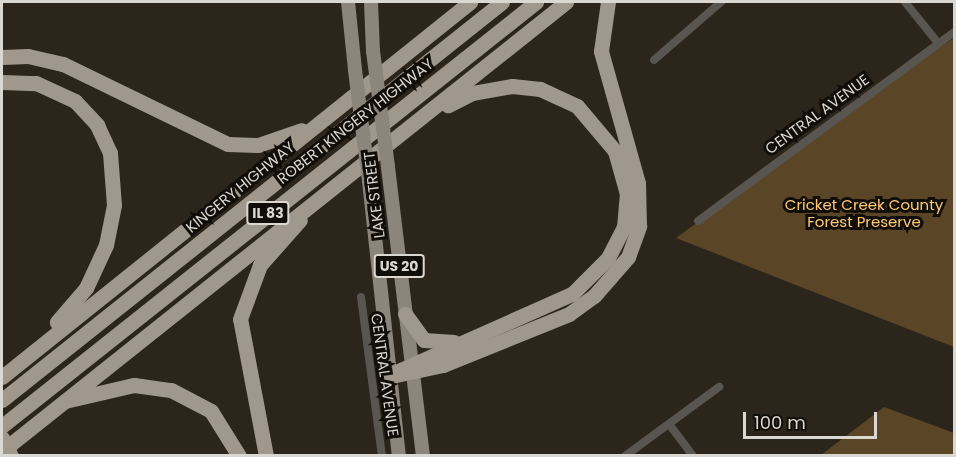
<!DOCTYPE html>
<html>
<head>
<meta charset="utf-8">
<style>
  body { margin:0 }
  #map { position:relative; width:956px; height:457px; overflow:hidden; background:#2b251b; font-family:Poppins,sans-serif }
  div>[style] { position:absolute }
  .green>* { inset:0; background:#5a4626 }
  .street>* { height:8px; margin:-4px; padding:0 4px; transform-origin:4px; border-radius:4px; background:#595651 }
  .primary>* { height:14px; margin:-7px; padding:0 7px; transform-origin:7px; border-radius:7px; background:#8c857c }
  .highway>* { height:15px; margin:-7.5px; padding:0 7.5px; transform-origin:7.5px; border-radius:7.5px; background:#a0988d }
  .primary-bridge>* { height:14px; margin:-7px; padding:0 7px; transform-origin:7px; border-radius:7px; background:#8c857c }
  .highway-bridge>* { height:15px; margin:-7.5px; padding:0 7.5px; transform-origin:7.5px; border-radius:7.5px; background:#a0988d }
  span { translate:-50% -50%; white-space:nowrap; text-align:center; line-height:1.15; -webkit-text-stroke:6px #110e0a; paint-order:stroke }
  .shield-label span { padding:2px 4px; background:#110e0a; border:2px solid; border-radius:4px; -webkit-text-stroke-width:0 }
  .shield-label { font-size:14px; color:#dbd7d1; font-weight:700 }
  .street-label { font-size:15px; color:#dbd7d1 }
  .park-label { font-size:15px; color:#ffca76 }
  .frame { position:absolute; inset:0; border:3px solid #dbd7d1; pointer-events:none }
  .scale { position:absolute; left:743px; top:412px; width:134px; height:27px; box-sizing:border-box; border:3px solid #dbd7d1; border-top:0; padding-left:8px; font-size:18px; line-height:21px; white-space:nowrap; color:#dbd7d1; -webkit-text-stroke:4px #110e0a; paint-order:stroke }
</style>
</head>
<body>
<div id="map">
  <div class="green">
    <div style="clip-path:polygon(954px 38px,954px 347px,676px 238px,886px 84px)"></div>
    <div style="clip-path:polygon(884px 407px,954px 433px,954px 455px,821px 455px)"></div>
  </div>
  <div class="street">
    <div style="left:905px;top:2px;width:53px;rotate:51.2deg"></div>
    <div style="left:654px;top:60px;width:89px;rotate:-40.9deg"></div>
    <div style="left:698px;top:221px;width:318px;rotate:-36.4deg"></div>
    <div style="left:361px;top:297px;width:160px;rotate:82.5deg"></div>
    <div style="left:669px;top:424px;width:40px;rotate:53deg"></div>
    <div style="left:625px;top:456px;width:117px;rotate:-36.3deg"></div>
  </div>
  <div class="primary">
    <div style="left:348px;top:2px;width:68px;rotate:84.1deg"></div>
    <div style="left:371px;top:2px;width:49px;rotate:87.7deg"></div>
    <div style="left:388px;top:167px;width:291px;rotate:83.1deg"></div>
    <div style="left:369px;top:181px;width:277px;rotate:83.8deg"></div>
  </div>
  <div class="highway">
    <div style="left:2px;top:57px;width:26px;rotate:-2deg"></div>
    <div style="left:28px;top:56px;width:36px;rotate:13deg"></div>
    <div style="left:63px;top:64px;width:183px;rotate:25.9deg"></div>
    <div style="left:228px;top:144px;width:30px;rotate:2deg"></div>
    <div style="left:258px;top:145px;width:46px;rotate:-18.8deg"></div>
    <div style="left:2px;top:82px;width:34px;rotate:2deg"></div>
    <div style="left:36px;top:83px;width:43px;rotate:24.8deg"></div>
    <div style="left:75px;top:101px;width:33px;rotate:47deg"></div>
    <div style="left:97px;top:125px;width:31px;rotate:65deg"></div>
    <div style="left:110px;top:153px;width:52px;rotate:85.6deg"></div>
    <div style="left:114px;top:205px;width:41px;rotate:101.3deg"></div>
    <div style="left:106px;top:245px;width:47px;rotate:114.9deg"></div>
    <div style="left:86px;top:288px;width:45px;rotate:130.5deg"></div>
    <div style="left:405px;top:314px;width:32px;rotate:54deg"></div>
    <div style="left:424px;top:340px;width:30px;rotate:4deg"></div>
    <div style="left:389px;top:375px;width:200px;rotate:-23.9deg"></div>
    <div style="left:572px;top:294px;width:51px;rotate:-45deg"></div>
    <div style="left:608px;top:258px;width:35px;rotate:-63deg"></div>
    <div style="left:624px;top:227px;width:33px;rotate:-85deg"></div>
    <div style="left:627px;top:194px;width:45px;rotate:-105.6deg"></div>
    <div style="left:615px;top:151px;width:59px;rotate:-130.2deg"></div>
    <div style="left:577px;top:106px;width:41px;rotate:-155.3deg"></div>
    <div style="left:540px;top:89px;width:28px;rotate:-174deg"></div>
    <div style="left:512px;top:86px;width:41px;rotate:170.1deg"></div>
    <div style="left:472px;top:93px;width:27px;rotate:153deg"></div>
    <div style="left:396px;top:375px;width:48px;rotate:-12deg"></div>
    <div style="left:443px;top:365px;width:136px;rotate:-22deg"></div>
    <div style="left:569px;top:314px;width:31px;rotate:-36deg"></div>
    <div style="left:594px;top:296px;width:52px;rotate:-48.9deg"></div>
    <div style="left:628px;top:257px;width:33px;rotate:-70deg"></div>
    <div style="left:639px;top:226px;width:43px;rotate:-91.3deg"></div>
    <div style="left:638px;top:183px;width:137px;rotate:-105.7deg"></div>
    <div style="left:601px;top:51px;width:49px;rotate:-81.9deg"></div>
    <div style="left:2px;top:377px;width:600px;rotate:-38.7deg"></div>
    <div style="left:2px;top:400px;width:639px;rotate:-38.52deg"></div>
    <div style="left:65px;top:401px;width:71px;rotate:-13.1deg"></div>
    <div style="left:134px;top:385px;width:37px;rotate:8deg"></div>
    <div style="left:171px;top:390px;width:45px;rotate:27.7deg"></div>
    <div style="left:211px;top:411px;width:53px;rotate:58.1deg"></div>
    <div style="left:2px;top:426px;width:682px;rotate:-38.45deg"></div>
    <div style="left:2px;top:451px;width:721px;rotate:-38.52deg"></div>
    <div style="left:266px;top:456px;width:139px;rotate:-100.7deg"></div>
    <div style="left:240px;top:319px;width:58px;rotate:-69.7deg"></div>
    <div style="left:260px;top:265px;width:60px;rotate:-48.4deg"></div>
  </div>
  <div class="primary-bridge">
    <div style="left:373px;top:51px;width:117px;rotate:82.6deg"></div>
    <div style="left:355px;top:70px;width:112px;rotate:82.8deg"></div>
  </div>
  <div class="highway-bridge">
    <div style="left:2px;top:438px;width:20px;rotate:63deg"></div>
  </div>
  <div class="shield-label">
    <span style="left:268px;top:213px">IL 83</span>
    <span style="left:399px;top:266px">US 20</span>
  </div>
  <div class="street-label">
    <span style="left:817px;top:114px;rotate:-36deg">CENTRAL AVENUE</span>
    <span style="left:355px;top:121px;rotate:-38deg">ROBERT KINGERY HIGHWAY</span>
    <span style="left:240px;top:187px;rotate:-39deg">KINGERY HIGHWAY</span>
    <span style="left:374px;top:195px;rotate:-97deg">LAKE STREET</span>
    <span style="left:385px;top:375px;rotate:82deg">CENTRAL AVENUE</span>
  </div>
  <div class="park-label">
    <span style="left:864px;top:213px">Cricket Creek County<br>Forest Preserve</span>
  </div>
  <div class="frame"></div>
  <div class="scale">100 m</div>
</div>
</body>
</html>
